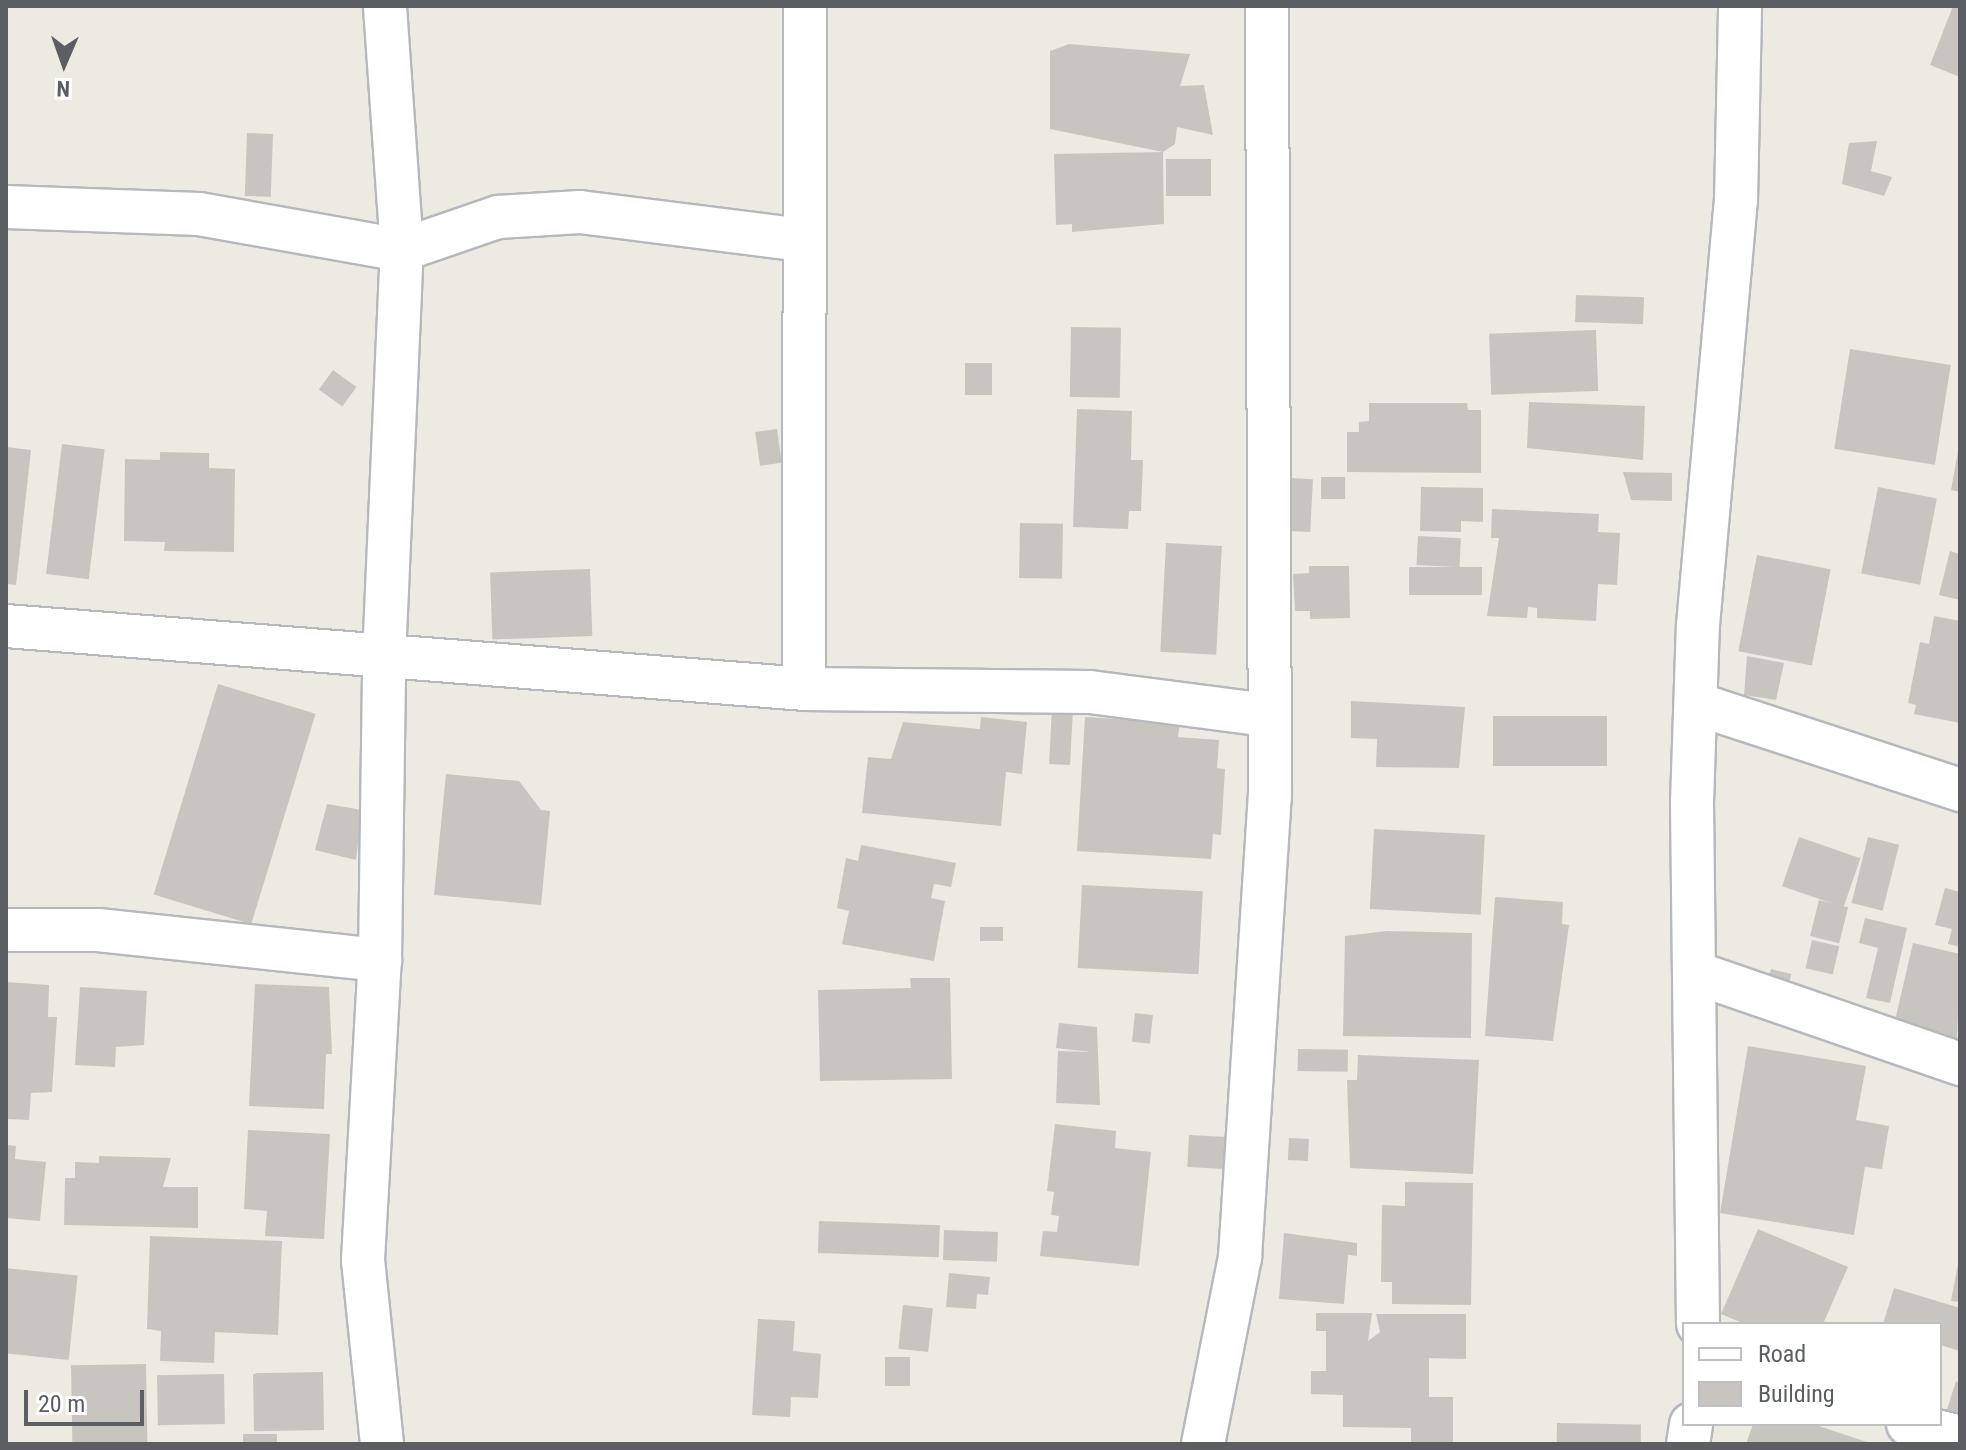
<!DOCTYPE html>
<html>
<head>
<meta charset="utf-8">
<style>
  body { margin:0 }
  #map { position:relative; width:1966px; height:1450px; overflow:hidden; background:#edeae2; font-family:"Roboto Condensed",sans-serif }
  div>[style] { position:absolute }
  .building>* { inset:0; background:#c8c5c0; transform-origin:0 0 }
  .roads { filter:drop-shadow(2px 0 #b5b8bc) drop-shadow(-2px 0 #b5b8bc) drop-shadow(0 2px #b5b8bc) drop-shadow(0 -2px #b5b8bc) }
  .minor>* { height:42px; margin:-21px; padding:0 21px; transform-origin:21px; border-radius:21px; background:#fff }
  span { translate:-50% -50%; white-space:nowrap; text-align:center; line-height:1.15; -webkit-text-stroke:6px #fff; paint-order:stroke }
  .frame { position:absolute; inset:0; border:8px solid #5b5e62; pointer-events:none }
  .legend { position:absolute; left:1682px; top:1322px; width:260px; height:104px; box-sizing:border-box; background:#fff; border:2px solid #bdbfc0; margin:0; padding:10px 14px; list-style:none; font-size:24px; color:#5b5e62 }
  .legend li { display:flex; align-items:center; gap:16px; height:40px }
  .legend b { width:40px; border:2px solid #bdbfc0 }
  .north { position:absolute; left:24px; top:24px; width:80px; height:80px; -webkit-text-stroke:6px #fff; paint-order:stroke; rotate:182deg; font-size:22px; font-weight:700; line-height:32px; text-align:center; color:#5b5e62 }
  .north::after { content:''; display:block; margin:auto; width:28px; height:36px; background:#5b5e62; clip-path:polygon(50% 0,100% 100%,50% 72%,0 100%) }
  .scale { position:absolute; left:24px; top:1390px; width:120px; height:36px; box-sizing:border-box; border:4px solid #5b5e62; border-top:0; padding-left:10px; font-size:24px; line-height:28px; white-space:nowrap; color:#5b5e62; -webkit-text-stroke:6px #fff; paint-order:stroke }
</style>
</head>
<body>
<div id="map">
  <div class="building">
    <div style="clip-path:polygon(1953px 6px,1960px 6px,1960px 77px,1930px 65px)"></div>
    <div style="clip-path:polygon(1069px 44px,1190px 54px,1180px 86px,1204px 85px,1213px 135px,1177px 127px,1175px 144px,1163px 152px,1050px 129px,1050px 51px)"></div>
    <div style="left:247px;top:133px;width:26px;height:63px;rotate:2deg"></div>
    <div style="clip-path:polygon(1877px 141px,1871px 171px,1892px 177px,1884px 196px,1842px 184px,1849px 143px)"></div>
    <div style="clip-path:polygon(1163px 152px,1164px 224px,1072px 232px,1072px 224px,1056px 225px,1054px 154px)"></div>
    <div style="left:1211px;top:159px;width:37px;height:45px;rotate:90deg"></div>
    <div style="left:1576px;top:295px;width:68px;height:27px;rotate:2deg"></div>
    <div style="left:1071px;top:327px;width:50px;height:70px;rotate:1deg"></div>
    <div style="left:1596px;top:330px;width:61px;height:107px;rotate:88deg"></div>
    <div style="left:1850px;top:349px;width:102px;height:101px;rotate:9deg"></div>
    <div style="left:965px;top:363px;width:27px;height:32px"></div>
    <div style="left:333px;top:370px;width:29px;height:24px;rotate:36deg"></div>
    <div style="clip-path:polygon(1529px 402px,1645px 406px,1643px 460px,1527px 448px)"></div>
    <div style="clip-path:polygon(1369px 403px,1467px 403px,1468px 410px,1481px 410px,1481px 473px,1347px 472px,1347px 432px,1359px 432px,1359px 422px,1369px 421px)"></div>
    <div style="clip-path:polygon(1077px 409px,1132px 411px,1131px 460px,1143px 460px,1141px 511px,1129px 511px,1128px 529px,1073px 527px)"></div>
    <div style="left:777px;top:429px;width:34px;height:22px;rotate:82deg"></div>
    <div style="clip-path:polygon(1960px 440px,1960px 492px,1951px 490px)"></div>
    <div style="left:62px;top:444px;width:43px;height:131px;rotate:7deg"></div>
    <div style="clip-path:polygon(6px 447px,31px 450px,16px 585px,6px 584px)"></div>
    <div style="clip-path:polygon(160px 452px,209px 453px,209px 468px,235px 469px,234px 552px,164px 551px,165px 542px,124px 541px,125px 459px,160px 460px)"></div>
    <div style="clip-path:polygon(1623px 472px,1672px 473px,1672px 501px,1631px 500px)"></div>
    <div style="left:1321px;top:477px;width:24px;height:22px"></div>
    <div style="left:1291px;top:478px;width:22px;height:53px;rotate:3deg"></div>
    <div style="clip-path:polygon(1421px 487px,1483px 488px,1483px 522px,1461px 521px,1461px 532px,1420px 531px)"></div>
    <div style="left:1878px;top:487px;width:60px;height:88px;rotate:11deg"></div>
    <div style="clip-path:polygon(1492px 509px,1599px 514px,1598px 532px,1620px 533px,1617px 585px,1598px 584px,1596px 621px,1537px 618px,1537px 608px,1528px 607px,1527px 618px,1487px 616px,1499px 538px,1491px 538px)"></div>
    <div style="left:1020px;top:523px;width:43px;height:55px;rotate:1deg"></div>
    <div style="left:1418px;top:536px;width:43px;height:29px;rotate:3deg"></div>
    <div style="left:1166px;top:543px;width:56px;height:109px;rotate:3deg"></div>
    <div style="clip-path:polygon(1950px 551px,1960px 554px,1960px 600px,1939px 595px)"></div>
    <div style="left:1757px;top:555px;width:75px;height:98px;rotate:11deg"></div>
    <div style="clip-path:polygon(1309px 566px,1349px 566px,1350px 618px,1310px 619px,1310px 611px,1295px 611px,1293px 574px,1309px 573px)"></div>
    <div style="left:1482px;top:567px;width:28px;height:73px;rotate:90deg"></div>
    <div style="left:590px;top:569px;width:67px;height:100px;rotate:88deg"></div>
    <div style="clip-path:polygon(1934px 616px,1960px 621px,1960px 723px,1914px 714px,1916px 705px,1908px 703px,1920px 642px,1929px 644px)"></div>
    <div style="clip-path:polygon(1747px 656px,1784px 663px,1776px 700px,1744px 695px)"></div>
    <div style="left:218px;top:684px;width:102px;height:220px;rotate:17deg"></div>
    <div style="clip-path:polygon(1351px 701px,1465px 707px,1459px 768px,1376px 767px,1377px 739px,1351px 738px)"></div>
    <div style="left:1052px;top:708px;width:21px;height:56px;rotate:3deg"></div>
    <div style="left:1493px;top:716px;width:114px;height:50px"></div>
    <div style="clip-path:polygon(981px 717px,1027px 722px,1022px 774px,1006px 772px,1001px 826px,862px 813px,868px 757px,891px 759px,903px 722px,980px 729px)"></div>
    <div style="clip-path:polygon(1085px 717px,1180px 723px,1178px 737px,1219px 740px,1217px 768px,1225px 769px,1221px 835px,1213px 834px,1211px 859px,1077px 851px)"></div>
    <div style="clip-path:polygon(446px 774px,519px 781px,541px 810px,550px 811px,541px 905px,434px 895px)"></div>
    <div style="clip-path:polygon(327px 804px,362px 810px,356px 860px,315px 850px)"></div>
    <div style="left:1374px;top:829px;width:111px;height:80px;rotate:3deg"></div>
    <div style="left:1799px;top:837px;width:65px;height:52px;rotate:19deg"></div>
    <div style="left:1868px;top:837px;width:32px;height:68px;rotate:14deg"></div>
    <div style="clip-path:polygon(861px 845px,956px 863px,951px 887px,934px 884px,931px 898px,945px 901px,934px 961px,842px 944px,849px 911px,837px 908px,846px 858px,858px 861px)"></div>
    <div style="left:1082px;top:885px;width:121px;height:83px;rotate:3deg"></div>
    <div style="clip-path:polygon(1945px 888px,1960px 892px,1960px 947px,1948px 944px,1952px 929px,1935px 925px)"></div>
    <div style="clip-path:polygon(1495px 897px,1563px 902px,1562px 924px,1569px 925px,1553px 1041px,1485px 1036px)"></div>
    <div style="left:1819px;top:900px;width:30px;height:37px;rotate:14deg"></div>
    <div style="clip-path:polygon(1865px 918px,1907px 928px,1890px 1003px,1866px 998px,1878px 948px,1859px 943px)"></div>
    <div style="left:1003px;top:927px;width:14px;height:23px;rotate:90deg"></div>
    <div style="clip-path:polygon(1387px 931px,1472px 933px,1471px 1038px,1343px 1036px,1345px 936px)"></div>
    <div style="left:1812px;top:940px;width:28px;height:29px;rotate:13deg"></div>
    <div style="clip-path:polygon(1913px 943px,1960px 954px,1957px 1040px,1894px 1025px)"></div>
    <div style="left:1771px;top:969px;width:21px;height:23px;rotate:14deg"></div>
    <div style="clip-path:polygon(910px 978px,950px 978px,952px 1079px,820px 1081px,818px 990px,911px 988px)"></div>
    <div style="clip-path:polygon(6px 982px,49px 985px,48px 1017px,57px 1017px,52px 1092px,31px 1093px,29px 1120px,6px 1119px)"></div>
    <div style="clip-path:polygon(255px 984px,329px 987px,332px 1054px,326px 1054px,324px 1109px,249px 1106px)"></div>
    <div style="clip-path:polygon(80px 987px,147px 991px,144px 1045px,116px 1047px,115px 1067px,75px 1065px)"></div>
    <div style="left:1135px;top:1013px;width:18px;height:29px;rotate:6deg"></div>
    <div style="clip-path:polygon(1059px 1023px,1097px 1027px,1100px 1105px,1056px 1103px,1058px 1051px,1091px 1052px,1056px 1048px)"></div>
    <div style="clip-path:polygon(1748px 1046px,1866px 1066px,1856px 1120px,1889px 1126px,1882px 1169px,1865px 1167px,1854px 1235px,1720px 1213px)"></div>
    <div style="left:1298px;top:1049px;width:50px;height:22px;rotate:1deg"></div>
    <div style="clip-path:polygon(1358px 1055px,1479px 1060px,1473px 1174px,1350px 1168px,1347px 1080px,1357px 1080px)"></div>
    <div style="clip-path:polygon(1055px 1124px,1116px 1131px,1115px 1148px,1151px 1152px,1139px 1266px,1040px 1256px,1043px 1231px,1057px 1232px,1059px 1216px,1051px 1215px,1054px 1192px,1047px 1191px)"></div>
    <div style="clip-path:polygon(248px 1130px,330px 1134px,324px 1239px,265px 1236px,267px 1211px,244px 1209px)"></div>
    <div style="left:1189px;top:1135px;width:38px;height:32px;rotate:3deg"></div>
    <div style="left:1289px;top:1138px;width:20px;height:22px;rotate:3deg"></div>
    <div style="clip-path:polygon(6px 1145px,16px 1146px,15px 1159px,46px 1162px,40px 1221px,6px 1218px)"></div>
    <div style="clip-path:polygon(99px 1156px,171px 1158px,163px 1187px,198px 1187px,198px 1228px,64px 1225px,65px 1178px,75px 1178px,75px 1162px,99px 1163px)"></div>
    <div style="clip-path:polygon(1405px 1182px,1473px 1183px,1471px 1305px,1392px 1304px,1392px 1282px,1381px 1282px,1382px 1205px,1405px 1206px)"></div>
    <div style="left:819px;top:1221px;width:121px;height:32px;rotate:2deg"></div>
    <div style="clip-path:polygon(1758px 1229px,1848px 1267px,1823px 1324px,1745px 1324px,1721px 1314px)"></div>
    <div style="left:944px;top:1230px;width:54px;height:30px;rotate:2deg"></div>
    <div style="clip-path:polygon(1284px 1233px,1357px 1243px,1357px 1256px,1348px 1255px,1344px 1304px,1279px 1299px)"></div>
    <div style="clip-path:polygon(150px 1236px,282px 1241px,278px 1335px,215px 1332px,214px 1363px,160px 1361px,161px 1331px,147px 1329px)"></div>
    <div style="clip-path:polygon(1960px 1253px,1960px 1302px,1951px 1301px)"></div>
    <div style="left:6px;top:1268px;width:72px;height:85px;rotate:6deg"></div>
    <div style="clip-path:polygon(949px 1273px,990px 1277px,988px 1295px,977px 1294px,976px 1309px,946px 1307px)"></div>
    <div style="clip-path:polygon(1894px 1288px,1960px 1308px,1960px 1351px,1940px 1345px,1940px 1324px,1883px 1324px)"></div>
    <div style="left:903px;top:1305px;width:30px;height:44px;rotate:6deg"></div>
    <div style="clip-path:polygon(1316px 1313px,1372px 1313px,1368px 1341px,1380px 1332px,1376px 1314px,1466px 1314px,1466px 1359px,1429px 1358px,1429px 1397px,1453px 1397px,1453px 1444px,1411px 1444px,1411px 1428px,1343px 1427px,1343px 1395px,1311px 1394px,1311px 1371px,1326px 1371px,1326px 1331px,1316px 1331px)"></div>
    <div style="clip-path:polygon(758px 1319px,795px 1321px,793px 1351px,821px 1354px,818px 1398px,791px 1397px,790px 1417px,752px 1415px)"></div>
    <div style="left:885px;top:1357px;width:25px;height:29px"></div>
    <div style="left:146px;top:1364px;width:80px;height:75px;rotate:89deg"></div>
    <div style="left:323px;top:1372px;width:58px;height:70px;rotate:89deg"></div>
    <div style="left:224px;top:1374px;width:50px;height:67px;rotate:89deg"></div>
    <div style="clip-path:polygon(1956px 1381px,1960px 1383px,1960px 1427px,1943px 1422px)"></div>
    <div style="left:1557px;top:1423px;width:84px;height:21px;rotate:1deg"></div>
    <div style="clip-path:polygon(1753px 1424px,1813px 1424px,1873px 1444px,1746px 1444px)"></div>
    <div style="left:243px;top:1434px;width:34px;height:10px"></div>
  </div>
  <div class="roads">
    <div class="minor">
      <div style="left:6px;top:207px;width:193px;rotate:2.1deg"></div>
      <div style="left:199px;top:214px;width:206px;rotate:10.1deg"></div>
      <div style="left:402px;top:250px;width:102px;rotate:-19deg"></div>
      <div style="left:498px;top:217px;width:82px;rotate:-3.5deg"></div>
      <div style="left:580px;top:212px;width:225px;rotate:7.2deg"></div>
      <div style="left:6px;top:626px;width:800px;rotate:4.51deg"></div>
      <div style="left:804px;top:689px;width:286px;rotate:0.6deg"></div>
      <div style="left:1090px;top:692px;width:179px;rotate:7.4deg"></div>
      <div style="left:804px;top:689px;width:683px;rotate:-89.92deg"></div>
      <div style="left:1697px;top:704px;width:277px;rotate:18.1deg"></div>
      <div style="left:6px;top:930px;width:92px"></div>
      <div style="left:98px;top:930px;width:284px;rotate:6.1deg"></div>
      <div style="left:1696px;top:973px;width:279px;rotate:19deg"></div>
      <div style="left:1698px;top:1324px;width:521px;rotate:-90.66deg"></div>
      <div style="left:1692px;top:803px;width:178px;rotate:-88.1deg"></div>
      <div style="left:1698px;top:625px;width:426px;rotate:-84.9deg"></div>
      <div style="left:1736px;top:201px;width:195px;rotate:-88.8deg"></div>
      <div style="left:1908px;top:1424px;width:54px;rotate:14deg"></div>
      <div style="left:382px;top:1444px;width:185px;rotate:-95.9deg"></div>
      <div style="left:363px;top:1260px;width:300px;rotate:-86.8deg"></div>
      <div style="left:380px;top:960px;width:302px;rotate:-89.2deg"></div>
      <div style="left:384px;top:658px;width:408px;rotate:-87.5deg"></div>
      <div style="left:402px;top:250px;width:245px;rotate:-94deg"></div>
      <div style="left:1203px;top:1444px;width:191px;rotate:-78.8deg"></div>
      <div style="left:1240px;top:1257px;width:462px;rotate:-86.3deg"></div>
      <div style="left:1270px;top:796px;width:790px;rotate:-90.22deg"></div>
      <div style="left:1688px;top:1444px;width:20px;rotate:-81deg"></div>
    </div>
  </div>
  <div class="frame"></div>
  <ul class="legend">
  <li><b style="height:10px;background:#fff"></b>Road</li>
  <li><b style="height:22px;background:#c8c5c0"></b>Building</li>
  </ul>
  <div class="north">N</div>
  <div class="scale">20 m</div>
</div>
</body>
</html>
